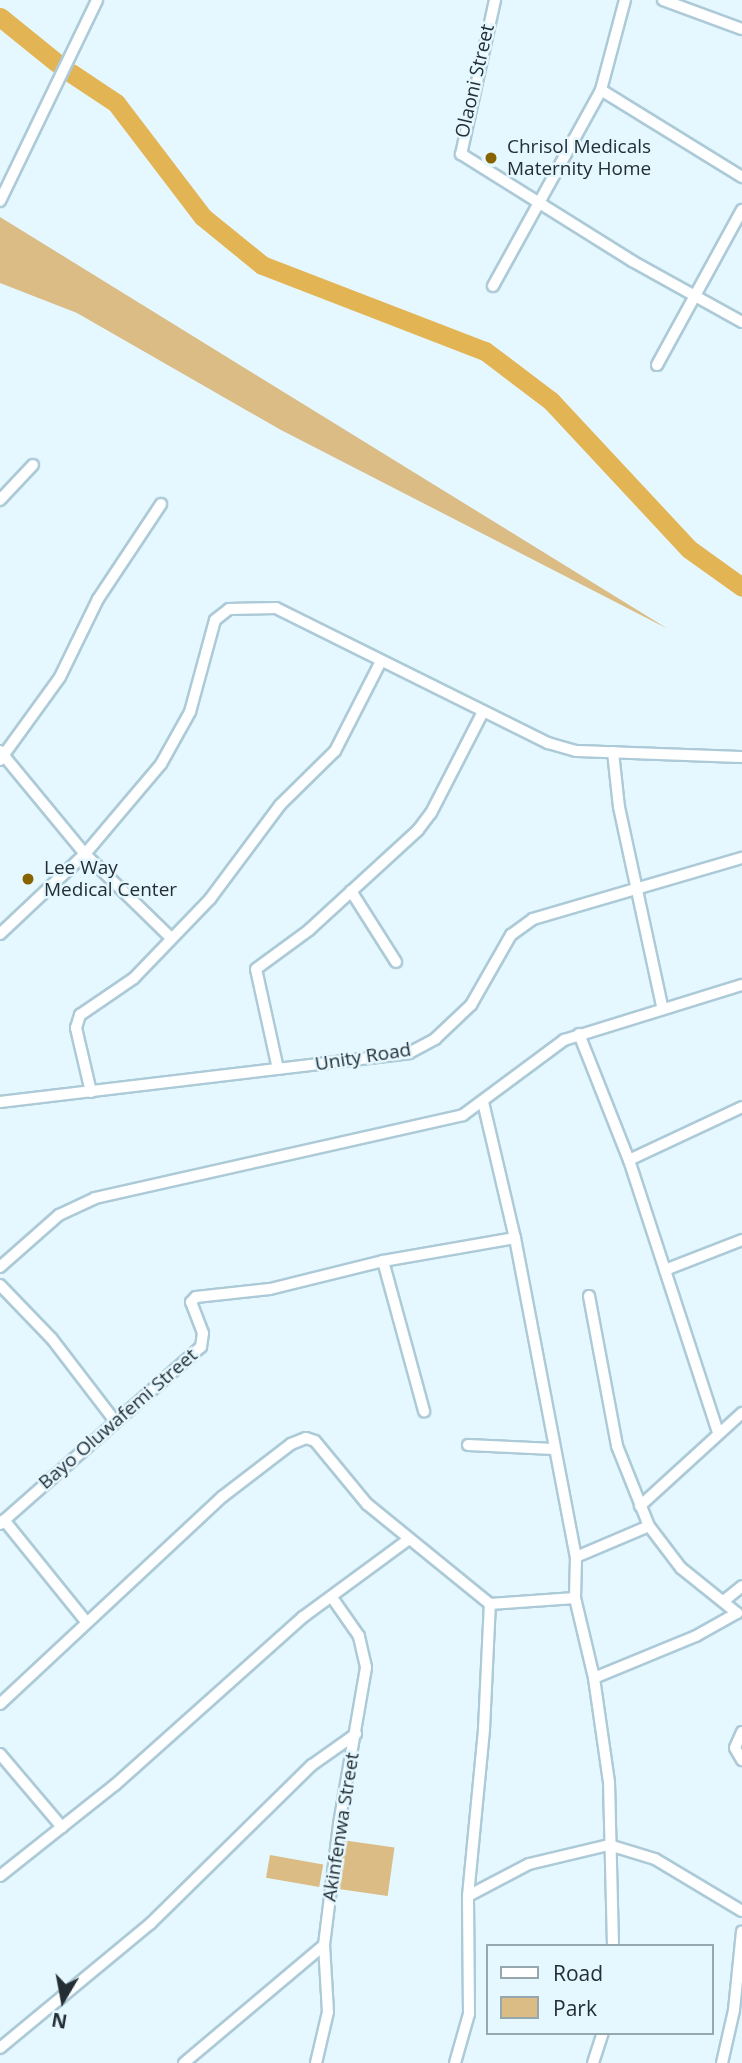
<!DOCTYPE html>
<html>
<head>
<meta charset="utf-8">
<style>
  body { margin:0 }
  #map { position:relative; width:742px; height:2063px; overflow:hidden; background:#e5f7ff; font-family:"Open Sans",sans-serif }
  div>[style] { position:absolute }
  .green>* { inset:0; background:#dabc84; transform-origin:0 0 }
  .river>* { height:19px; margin:-9.5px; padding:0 9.5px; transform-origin:9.5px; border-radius:9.5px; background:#e3b454 }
  .roads { filter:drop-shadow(2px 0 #accad7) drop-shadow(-2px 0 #accad7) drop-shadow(0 2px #accad7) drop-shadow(0 -2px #accad7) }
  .minor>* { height:10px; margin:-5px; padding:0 5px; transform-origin:5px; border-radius:5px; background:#fff }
  .dots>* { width:19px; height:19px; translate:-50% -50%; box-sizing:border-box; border:4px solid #e5f7ff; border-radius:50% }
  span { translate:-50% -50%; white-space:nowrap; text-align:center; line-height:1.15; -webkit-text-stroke:5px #e5f7ff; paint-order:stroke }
  .street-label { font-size:19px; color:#232f34 }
  .poi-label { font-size:19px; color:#232f34 }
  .left { translate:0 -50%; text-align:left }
  .legend { position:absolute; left:486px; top:1944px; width:228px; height:91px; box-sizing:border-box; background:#e5f7ff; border:2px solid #97a7ae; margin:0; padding:9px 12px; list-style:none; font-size:21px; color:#232f34 }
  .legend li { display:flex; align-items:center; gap:14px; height:35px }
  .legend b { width:35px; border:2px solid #97a7ae }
  .north { position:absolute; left:28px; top:1965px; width:70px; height:70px; -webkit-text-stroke:5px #e5f7ff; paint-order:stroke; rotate:190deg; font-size:19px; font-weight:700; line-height:28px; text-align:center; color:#232f34 }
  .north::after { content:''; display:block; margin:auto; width:24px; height:32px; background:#232f34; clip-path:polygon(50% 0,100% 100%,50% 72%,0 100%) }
</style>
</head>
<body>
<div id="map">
  <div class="green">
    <div style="clip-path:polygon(0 217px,668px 629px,281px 430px,77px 313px,0 283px)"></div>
    <div style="left:342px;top:1840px;width:53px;height:49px;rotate:8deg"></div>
    <div style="left:270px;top:1855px;width:54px;height:23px;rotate:10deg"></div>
  </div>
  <div class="river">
    <div style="left:0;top:17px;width:73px;rotate:38.9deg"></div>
    <div style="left:71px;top:73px;width:54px;rotate:33.7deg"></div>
    <div style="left:116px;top:103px;width:143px;rotate:52.7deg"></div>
    <div style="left:203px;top:217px;width:76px;rotate:39.1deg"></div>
    <div style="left:262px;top:265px;width:239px;rotate:21.1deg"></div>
    <div style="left:485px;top:351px;width:83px;rotate:37.1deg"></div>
    <div style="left:551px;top:401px;width:202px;rotate:47deg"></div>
    <div style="left:689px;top:549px;width:65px;rotate:35.6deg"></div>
  </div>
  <div class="roads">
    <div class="minor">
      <div style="left:495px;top:0;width:158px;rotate:102.4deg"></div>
      <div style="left:461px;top:154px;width:202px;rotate:32deg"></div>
      <div style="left:632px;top:261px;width:126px;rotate:29deg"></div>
      <div style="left:663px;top:0;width:84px;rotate:20.2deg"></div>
      <div style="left:601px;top:90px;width:166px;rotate:31.7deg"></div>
      <div style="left:0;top:201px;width:223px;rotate:-64.2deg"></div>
      <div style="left:493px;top:286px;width:224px;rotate:-61.1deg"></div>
      <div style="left:601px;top:90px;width:93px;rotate:-75.1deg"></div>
      <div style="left:657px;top:365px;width:177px;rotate:-61.3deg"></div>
      <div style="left:0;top:500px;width:48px;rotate:-46.7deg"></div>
      <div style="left:0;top:751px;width:134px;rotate:50.5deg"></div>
      <div style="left:85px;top:854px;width:119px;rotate:44.3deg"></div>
      <div style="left:613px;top:752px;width:55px;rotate:83.8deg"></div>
      <div style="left:619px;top:807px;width:204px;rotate:77.8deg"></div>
      <div style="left:0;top:760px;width:102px;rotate:-54.1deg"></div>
      <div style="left:60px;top:677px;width:87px;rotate:-64deg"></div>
      <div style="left:98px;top:599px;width:114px;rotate:-56.4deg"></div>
      <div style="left:351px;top:891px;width:84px;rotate:57.6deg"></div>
      <div style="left:0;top:934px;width:117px;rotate:-43.3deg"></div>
      <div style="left:85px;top:854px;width:118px;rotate:-49.8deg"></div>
      <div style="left:161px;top:764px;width:60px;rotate:-60.9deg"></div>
      <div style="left:190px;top:712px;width:95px;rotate:-74.8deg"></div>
      <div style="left:215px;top:620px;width:18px;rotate:-38deg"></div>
      <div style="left:229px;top:609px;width:47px;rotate:-1.2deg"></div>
      <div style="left:276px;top:608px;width:304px;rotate:26.4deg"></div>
      <div style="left:548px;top:743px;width:29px;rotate:16deg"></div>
      <div style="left:576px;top:751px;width:166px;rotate:2.1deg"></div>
      <div style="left:579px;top:1034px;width:136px;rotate:68.4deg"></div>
      <div style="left:629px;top:1160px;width:286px;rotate:71.9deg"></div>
      <div style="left:278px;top:1069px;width:102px;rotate:-102.4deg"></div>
      <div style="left:256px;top:969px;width:66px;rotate:-36.3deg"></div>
      <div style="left:309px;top:930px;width:148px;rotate:-42.5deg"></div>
      <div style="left:418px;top:830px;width:21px;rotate:-53deg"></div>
      <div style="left:431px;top:813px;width:114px;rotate:-62.8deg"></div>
      <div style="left:91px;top:1092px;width:66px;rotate:-103.2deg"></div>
      <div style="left:76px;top:1028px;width:14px;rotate:-73deg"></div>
      <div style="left:80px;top:1015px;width:65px;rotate:-34.4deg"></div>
      <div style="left:134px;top:978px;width:110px;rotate:-46.1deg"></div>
      <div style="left:210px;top:899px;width:117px;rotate:-53.3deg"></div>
      <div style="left:280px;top:805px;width:77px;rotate:-44.5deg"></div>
      <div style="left:335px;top:751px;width:99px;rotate:-62.9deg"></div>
      <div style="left:0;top:1102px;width:412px;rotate:-6.8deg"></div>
      <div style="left:409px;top:1053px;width:30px;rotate:-28deg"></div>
      <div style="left:435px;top:1039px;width:50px;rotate:-43.4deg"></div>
      <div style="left:471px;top:1005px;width:81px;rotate:-60.3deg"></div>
      <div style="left:511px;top:935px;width:27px;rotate:-36deg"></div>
      <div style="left:533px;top:919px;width:218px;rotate:-16.3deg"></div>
      <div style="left:483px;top:1102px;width:140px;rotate:76.8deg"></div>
      <div style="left:515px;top:1238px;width:325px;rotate:79.2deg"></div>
      <div style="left:576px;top:1557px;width:41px;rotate:91.4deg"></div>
      <div style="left:575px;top:1598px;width:82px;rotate:76.6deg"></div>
      <div style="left:594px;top:1678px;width:105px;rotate:81.8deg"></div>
      <div style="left:609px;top:1782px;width:164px;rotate:88.6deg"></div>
      <div style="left:629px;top:1160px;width:125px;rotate:-25.1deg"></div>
      <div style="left:383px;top:1261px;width:156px;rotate:74.7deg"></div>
      <div style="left:0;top:1267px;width:79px;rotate:-41.4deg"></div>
      <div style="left:59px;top:1215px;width:40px;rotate:-25deg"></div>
      <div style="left:95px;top:1198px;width:377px;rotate:-12.7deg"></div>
      <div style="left:463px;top:1115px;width:126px;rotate:-36.6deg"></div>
      <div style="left:564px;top:1040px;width:186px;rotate:-17.2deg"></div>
      <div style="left:665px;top:1270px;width:83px;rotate:-21.3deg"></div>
      <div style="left:0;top:1285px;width:75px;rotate:46.1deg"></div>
      <div style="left:52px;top:1339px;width:103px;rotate:52.5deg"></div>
      <div style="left:589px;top:1296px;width:153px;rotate:79.4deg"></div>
      <div style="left:617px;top:1446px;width:86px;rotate:68.2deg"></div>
      <div style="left:649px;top:1526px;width:53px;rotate:52.7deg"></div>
      <div style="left:681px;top:1568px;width:72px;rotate:38.8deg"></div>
      <div style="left:737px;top:1613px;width:47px;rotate:150.7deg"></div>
      <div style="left:696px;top:1636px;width:110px;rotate:157.6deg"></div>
      <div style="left:468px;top:1445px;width:86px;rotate:2.7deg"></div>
      <div style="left:640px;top:1506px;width:138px;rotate:-42.4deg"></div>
      <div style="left:4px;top:1520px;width:132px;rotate:51.1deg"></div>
      <div style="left:0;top:1524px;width:268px;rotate:-41.4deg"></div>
      <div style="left:201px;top:1347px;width:14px;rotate:-82deg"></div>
      <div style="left:203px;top:1333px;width:33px;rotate:-111deg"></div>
      <div style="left:191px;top:1302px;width:7px;rotate:-45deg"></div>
      <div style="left:196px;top:1297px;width:74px;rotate:-6.2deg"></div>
      <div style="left:270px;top:1289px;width:116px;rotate:-13.9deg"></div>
      <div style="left:383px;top:1261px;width:134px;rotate:-9.9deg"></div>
      <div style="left:576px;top:1557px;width:79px;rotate:-23deg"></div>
      <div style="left:725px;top:1600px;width:22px;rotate:-39deg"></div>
      <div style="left:0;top:1704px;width:304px;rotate:-43deg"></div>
      <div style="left:222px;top:1497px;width:87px;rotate:-37.5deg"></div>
      <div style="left:291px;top:1444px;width:16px;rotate:-22deg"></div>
      <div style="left:306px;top:1438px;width:9px;rotate:18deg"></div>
      <div style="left:315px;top:1441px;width:82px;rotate:50.5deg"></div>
      <div style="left:367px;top:1504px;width:159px;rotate:39.1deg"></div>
      <div style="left:490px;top:1604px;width:85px;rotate:-4deg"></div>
      <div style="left:742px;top:1732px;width:17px;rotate:114deg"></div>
      <div style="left:735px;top:1748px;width:14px;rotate:60deg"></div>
      <div style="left:0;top:1754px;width:96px;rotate:49.7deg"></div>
      <div style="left:0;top:1876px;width:147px;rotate:-38.4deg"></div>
      <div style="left:115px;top:1785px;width:252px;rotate:-41.8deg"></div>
      <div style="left:303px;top:1617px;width:130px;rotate:-36.3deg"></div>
      <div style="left:468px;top:1896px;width:69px;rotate:-27.7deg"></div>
      <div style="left:529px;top:1864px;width:82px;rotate:-13.4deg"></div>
      <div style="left:609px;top:1845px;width:48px;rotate:16.9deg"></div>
      <div style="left:655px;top:1859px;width:101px;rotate:30.9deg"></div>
      <div style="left:0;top:2048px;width:195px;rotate:-39.6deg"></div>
      <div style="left:150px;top:1924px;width:227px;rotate:-44.5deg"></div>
      <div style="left:312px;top:1765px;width:54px;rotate:-35.2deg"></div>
      <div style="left:184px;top:2063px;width:183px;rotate:-40.1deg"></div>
      <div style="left:316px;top:2063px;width:52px;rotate:-76.8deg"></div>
      <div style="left:328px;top:2012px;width:67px;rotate:-93.4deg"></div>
      <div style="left:324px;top:1945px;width:122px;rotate:-82.9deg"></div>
      <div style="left:339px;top:1824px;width:159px;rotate:-80.2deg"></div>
      <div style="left:366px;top:1667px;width:32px;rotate:-103deg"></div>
      <div style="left:359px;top:1636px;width:45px;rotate:-125.1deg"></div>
      <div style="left:455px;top:2063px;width:51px;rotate:-74.1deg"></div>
      <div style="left:469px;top:2014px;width:118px;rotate:-90.5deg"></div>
      <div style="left:468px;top:1896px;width:168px;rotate:-84.5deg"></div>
      <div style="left:484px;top:1729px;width:125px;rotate:-87.3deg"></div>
      <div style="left:593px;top:2063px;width:32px;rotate:-72deg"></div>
      <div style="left:722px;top:2063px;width:54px;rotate:-77.2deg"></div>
      <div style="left:734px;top:2010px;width:79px;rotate:-84.2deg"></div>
    </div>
  </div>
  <div class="dots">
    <div style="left:491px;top:158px;background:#886400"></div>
    <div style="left:28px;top:879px;background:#886400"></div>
  </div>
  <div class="street-label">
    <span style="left:475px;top:81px;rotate:-77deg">Olaoni Street</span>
    <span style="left:363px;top:1057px;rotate:-9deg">Unity Road</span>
    <span style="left:118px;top:1419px;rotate:-41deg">Bayo Oluwafemi Street</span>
    <span style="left:341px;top:1827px;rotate:-81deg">Akinfenwa Street</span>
  </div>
  <div class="poi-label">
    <span class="left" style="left:507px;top:158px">Chrisol Medicals<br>Maternity Home</span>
    <span class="left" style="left:44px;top:879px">Lee Way<br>Medical Center</span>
  </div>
  <ul class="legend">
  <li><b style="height:9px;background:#fff"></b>Road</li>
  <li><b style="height:19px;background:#dabc84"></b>Park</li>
  </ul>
  <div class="north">N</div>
</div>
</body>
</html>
